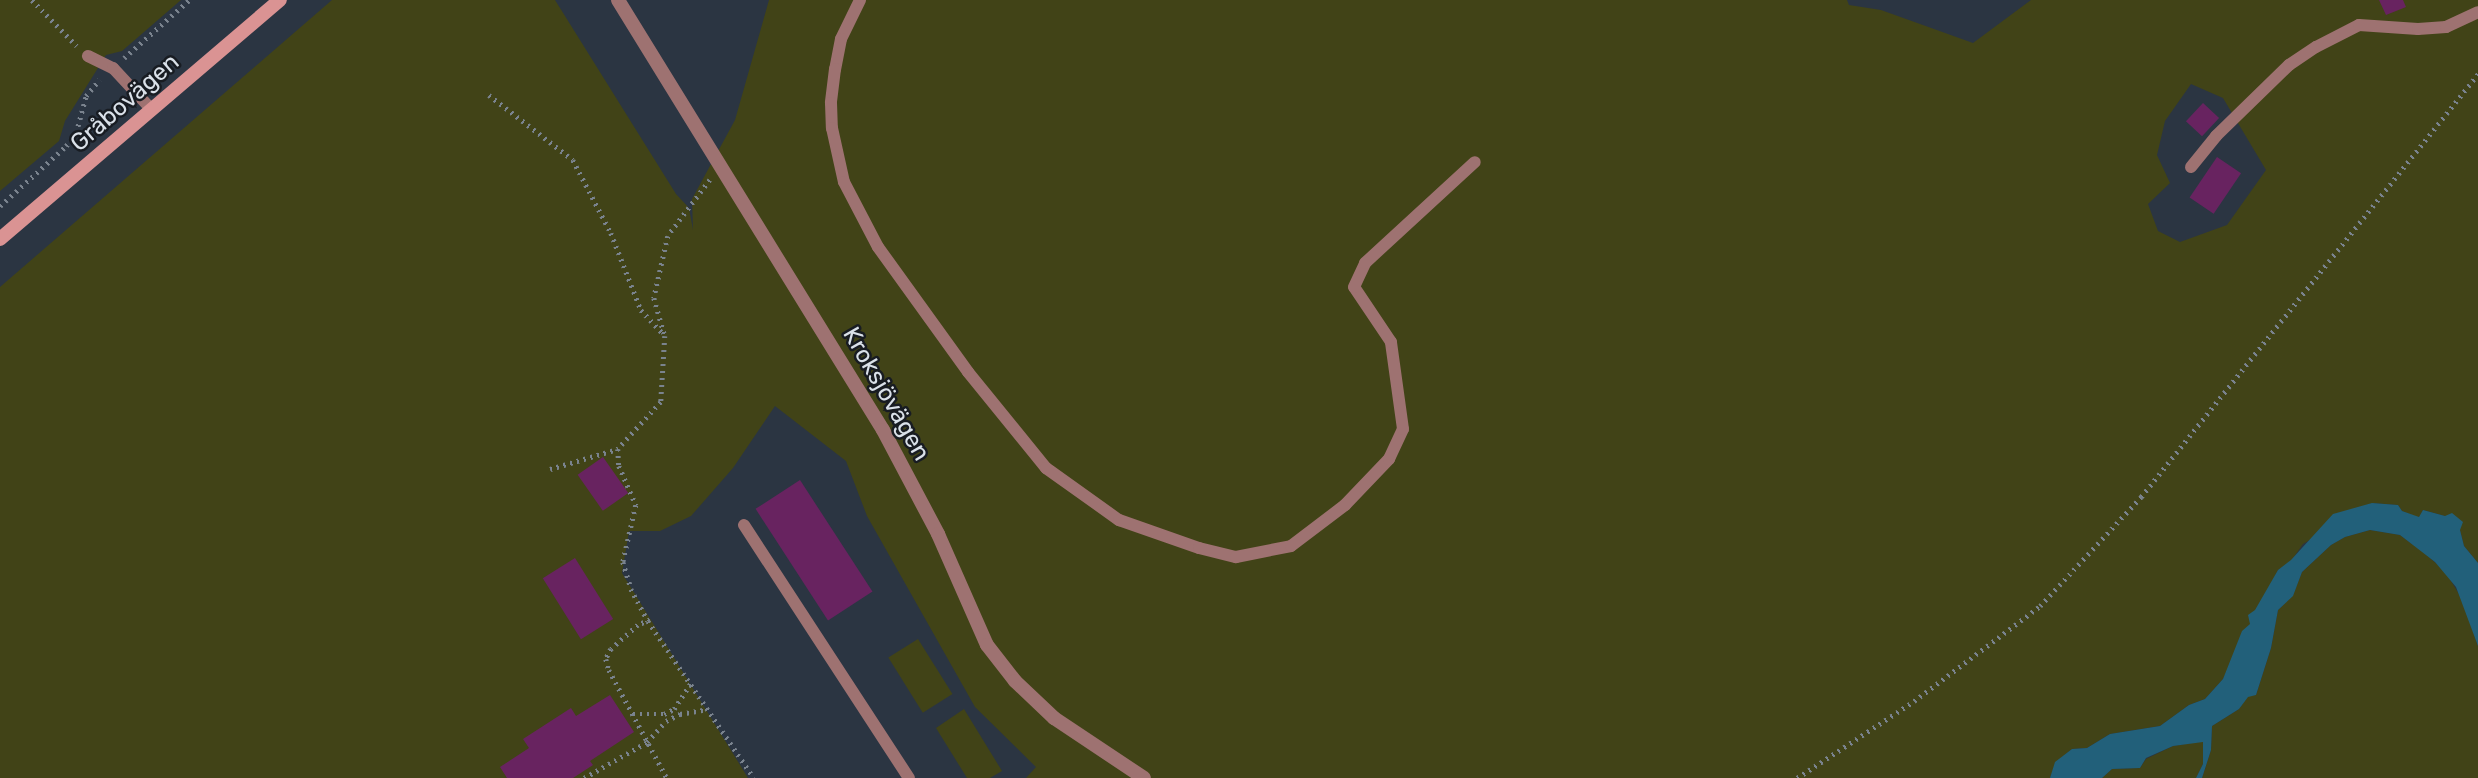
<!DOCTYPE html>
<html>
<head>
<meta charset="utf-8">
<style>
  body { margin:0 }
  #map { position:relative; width:2478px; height:778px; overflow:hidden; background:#2b3542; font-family:Rubik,sans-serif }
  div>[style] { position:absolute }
  .green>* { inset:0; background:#414317; transform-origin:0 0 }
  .water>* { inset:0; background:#22607a }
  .building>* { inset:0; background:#682360; transform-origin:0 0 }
  .path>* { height:4.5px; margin-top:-2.25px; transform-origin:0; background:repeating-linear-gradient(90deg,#7a838e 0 2px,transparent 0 7px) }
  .lane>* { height:12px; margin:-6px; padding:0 6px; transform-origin:6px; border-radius:6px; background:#9e7271 }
  .street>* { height:14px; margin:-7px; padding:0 7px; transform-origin:7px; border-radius:7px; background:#9e7271 }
  .secondary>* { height:14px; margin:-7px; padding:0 7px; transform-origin:7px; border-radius:7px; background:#da9393 }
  span { translate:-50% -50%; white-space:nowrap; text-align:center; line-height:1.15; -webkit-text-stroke:5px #181c22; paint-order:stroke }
  .street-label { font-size:24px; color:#dae1e9 }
</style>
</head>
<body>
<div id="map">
  <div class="green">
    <div style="clip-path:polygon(0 0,181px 0,122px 51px,106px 55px,65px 121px,59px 141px,0 191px)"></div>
    <div style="clip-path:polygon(evenodd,332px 0,555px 0,676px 194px,689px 208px,693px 230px,692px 199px,735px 120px,769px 0,1847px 0,1849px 5px,1881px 10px,1973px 43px,2031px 0,2478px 0,2478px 563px,2464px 546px,2460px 530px,2445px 516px,2423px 510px,2419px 518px,2402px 511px,2398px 505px,2372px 503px,2303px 544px,2291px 561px,2278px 570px,2223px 679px,2205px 699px,2189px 705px,2160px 726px,2110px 734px,2087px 748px,2072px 749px,2056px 762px,2050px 778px,1026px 778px,1036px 767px,975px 707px,867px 516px,846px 461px,775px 406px,733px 468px,691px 516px,660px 531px,629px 531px,622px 573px,748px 778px,0 778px,0 287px,332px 0,2191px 84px,2223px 98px,2266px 170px,2227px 225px,2180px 242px,2158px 231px,2148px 204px,2170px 183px,2157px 155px,2165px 121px,2191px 84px)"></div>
    <div style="clip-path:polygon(2370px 530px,2400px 535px,2423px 552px,2445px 571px,2463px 601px,2478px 646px,2478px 778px,2202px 778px,2211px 750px,2212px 726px,2239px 709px,2248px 696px,2256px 695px,2271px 648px,2278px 610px,2293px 595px,2302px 572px,2331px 545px,2345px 537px)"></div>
    <div style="left:918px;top:639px;width:65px;height:35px;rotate:58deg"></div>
    <div style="clip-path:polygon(964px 709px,1002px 771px,990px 778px,967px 778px,936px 728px)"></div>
    <div style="clip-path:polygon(2204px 741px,2203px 764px,2196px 778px,2102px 778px,2112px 769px,2140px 768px,2146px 759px,2173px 746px)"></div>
  </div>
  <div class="water">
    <div style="clip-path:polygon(2372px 503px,2398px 505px,2402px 511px,2419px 517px,2423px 510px,2445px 516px,2452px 513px,2463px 522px,2460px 530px,2464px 546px,2478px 563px,2478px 646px,2456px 587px,2435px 562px,2400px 535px,2370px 530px,2345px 537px,2331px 545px,2302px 572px,2293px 596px,2278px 610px,2271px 648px,2256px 695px,2248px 697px,2239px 709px,2212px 726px,2211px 750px,2202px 778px,2196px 778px,2203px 764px,2203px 742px,2173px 746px,2146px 758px,2140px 768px,2112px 769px,2102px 778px,2050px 778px,2055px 762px,2072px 749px,2087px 748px,2110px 734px,2160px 726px,2189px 705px,2205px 699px,2223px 679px,2242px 631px,2250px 624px,2248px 615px,2255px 610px,2278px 570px,2291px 560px,2333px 514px)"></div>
  </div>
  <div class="building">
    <div style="clip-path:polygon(2379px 0,2403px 0,2406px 7px,2386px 15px)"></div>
    <div style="left:2203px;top:103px;width:22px;height:25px;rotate:43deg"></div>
    <div style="left:2217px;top:157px;width:29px;height:49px;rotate:34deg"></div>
    <div style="left:603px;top:457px;width:44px;height:31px;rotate:55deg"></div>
    <div style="left:800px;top:480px;width:133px;height:53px;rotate:57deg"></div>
    <div style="left:575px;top:558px;width:72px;height:38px;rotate:58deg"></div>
    <div style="clip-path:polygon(610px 695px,634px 732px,590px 761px,593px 765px,573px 778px,507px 778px,500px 767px,529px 748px,523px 739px,571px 708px,576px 716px)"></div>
  </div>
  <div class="path">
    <div style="left:32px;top:0;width:64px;rotate:45.6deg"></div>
    <div style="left:124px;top:58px;width:87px;rotate:-41.7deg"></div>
    <div style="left:489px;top:95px;width:106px;rotate:37.7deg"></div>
    <div style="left:573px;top:160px;width:82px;rotate:62.5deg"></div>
    <div style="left:611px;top:233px;width:83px;rotate:68.7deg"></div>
    <div style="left:641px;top:310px;width:34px;rotate:47deg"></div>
    <div style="left:710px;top:180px;width:70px;rotate:126.9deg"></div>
    <div style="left:668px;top:236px;width:64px;rotate:102.7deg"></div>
    <div style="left:654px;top:298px;width:40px;rotate:74deg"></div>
    <div style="left:665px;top:336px;width:66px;rotate:93.5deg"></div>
    <div style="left:661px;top:402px;width:64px;rotate:132.5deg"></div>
    <div style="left:618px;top:449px;width:17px;rotate:87deg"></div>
    <div style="left:619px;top:466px;width:43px;rotate:66.4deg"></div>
    <div style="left:636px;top:505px;width:58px;rotate:102.8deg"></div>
    <div style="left:623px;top:562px;width:28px;rotate:73deg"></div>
    <div style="left:631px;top:589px;width:36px;rotate:62deg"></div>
    <div style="left:648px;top:621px;width:189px;rotate:56deg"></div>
    <div style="left:0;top:206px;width:89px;rotate:-42.3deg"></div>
    <div style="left:66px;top:146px;width:16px;rotate:-52deg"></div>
    <div style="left:76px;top:133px;width:38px;rotate:-75deg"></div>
    <div style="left:86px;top:96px;width:21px;rotate:-51deg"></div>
    <div style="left:550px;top:469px;width:71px;rotate:-16.4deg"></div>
    <div style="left:650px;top:620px;width:13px;rotate:157deg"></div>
    <div style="left:638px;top:625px;width:36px;rotate:138deg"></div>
    <div style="left:611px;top:649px;width:11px;rotate:117deg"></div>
    <div style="left:606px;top:659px;width:11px;rotate:75deg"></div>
    <div style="left:609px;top:670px;width:123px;rotate:61.8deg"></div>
    <div style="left:633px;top:714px;width:31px"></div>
    <div style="left:664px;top:714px;width:11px;rotate:-27deg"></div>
    <div style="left:674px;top:709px;width:30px;rotate:-57deg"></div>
    <div style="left:584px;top:778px;width:73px;rotate:-29.7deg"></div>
    <div style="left:647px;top:742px;width:28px;rotate:-48deg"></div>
    <div style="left:666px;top:721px;width:16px;rotate:-27deg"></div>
    <div style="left:680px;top:714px;width:28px;rotate:-10deg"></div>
    <div style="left:1797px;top:778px;width:140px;rotate:-33.3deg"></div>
    <div style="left:1914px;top:701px;width:158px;rotate:-37deg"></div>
    <div style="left:2040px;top:606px;width:149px;rotate:-47.2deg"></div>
    <div style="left:2141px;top:497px;width:541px;rotate:-51.46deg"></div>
  </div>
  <div class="lane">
    <div style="left:860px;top:0;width:43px;rotate:116deg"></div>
    <div style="left:841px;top:39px;width:31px;rotate:101deg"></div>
    <div style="left:835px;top:69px;width:34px;rotate:97deg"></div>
    <div style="left:831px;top:103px;width:25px;rotate:88deg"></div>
    <div style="left:832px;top:128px;width:55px;rotate:77.5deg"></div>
    <div style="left:844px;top:182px;width:73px;rotate:62.4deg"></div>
    <div style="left:878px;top:247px;width:154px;rotate:54.2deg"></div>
    <div style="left:968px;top:372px;width:124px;rotate:50.9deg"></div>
    <div style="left:1046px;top:468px;width:90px;rotate:35.5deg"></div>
    <div style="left:1119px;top:520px;width:85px;rotate:19.3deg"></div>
    <div style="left:1199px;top:548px;width:38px;rotate:14deg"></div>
    <div style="left:1236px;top:557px;width:56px;rotate:-11.3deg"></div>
    <div style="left:1291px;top:546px;width:68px;rotate:-37.2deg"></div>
    <div style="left:1345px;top:505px;width:64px;rotate:-46.3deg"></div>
    <div style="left:1389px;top:459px;width:33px;rotate:-65deg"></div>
    <div style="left:1403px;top:429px;width:88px;rotate:-97.9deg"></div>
    <div style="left:1391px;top:342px;width:66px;rotate:-123.9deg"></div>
    <div style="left:1354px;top:287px;width:26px;rotate:-65deg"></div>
    <div style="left:1365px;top:263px;width:149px;rotate:-42.6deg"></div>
    <div style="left:88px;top:56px;width:28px;rotate:26deg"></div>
    <div style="left:113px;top:68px;width:57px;rotate:47.1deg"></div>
    <div style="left:2191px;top:167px;width:40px;rotate:-51deg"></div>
    <div style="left:2216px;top:136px;width:102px;rotate:-44.2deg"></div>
    <div style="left:2289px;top:65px;width:32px;rotate:-34deg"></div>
    <div style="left:2316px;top:47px;width:48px;rotate:-27.1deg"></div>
    <div style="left:2359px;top:25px;width:59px;rotate:3.9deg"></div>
    <div style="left:2418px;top:29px;width:28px;rotate:-4deg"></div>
    <div style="left:2446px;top:27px;width:35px;rotate:-25deg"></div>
    <div style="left:744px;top:525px;width:302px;rotate:56.9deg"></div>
  </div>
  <div class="street">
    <div style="left:618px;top:0;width:505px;rotate:58.36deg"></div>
    <div style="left:883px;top:430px;width:118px;rotate:62.1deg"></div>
    <div style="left:938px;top:534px;width:121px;rotate:66.2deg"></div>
    <div style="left:987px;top:645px;width:46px;rotate:52.1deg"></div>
    <div style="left:1015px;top:681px;width:54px;rotate:43.5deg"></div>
    <div style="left:1054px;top:718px;width:108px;rotate:33.7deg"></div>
  </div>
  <div class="secondary">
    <div style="left:0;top:239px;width:368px;rotate:-40.5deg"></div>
  </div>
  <div class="street-label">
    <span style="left:125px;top:103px;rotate:-41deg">Gråbovägen</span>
    <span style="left:886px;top:394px;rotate:60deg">Kroksjövägen</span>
  </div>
</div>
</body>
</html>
